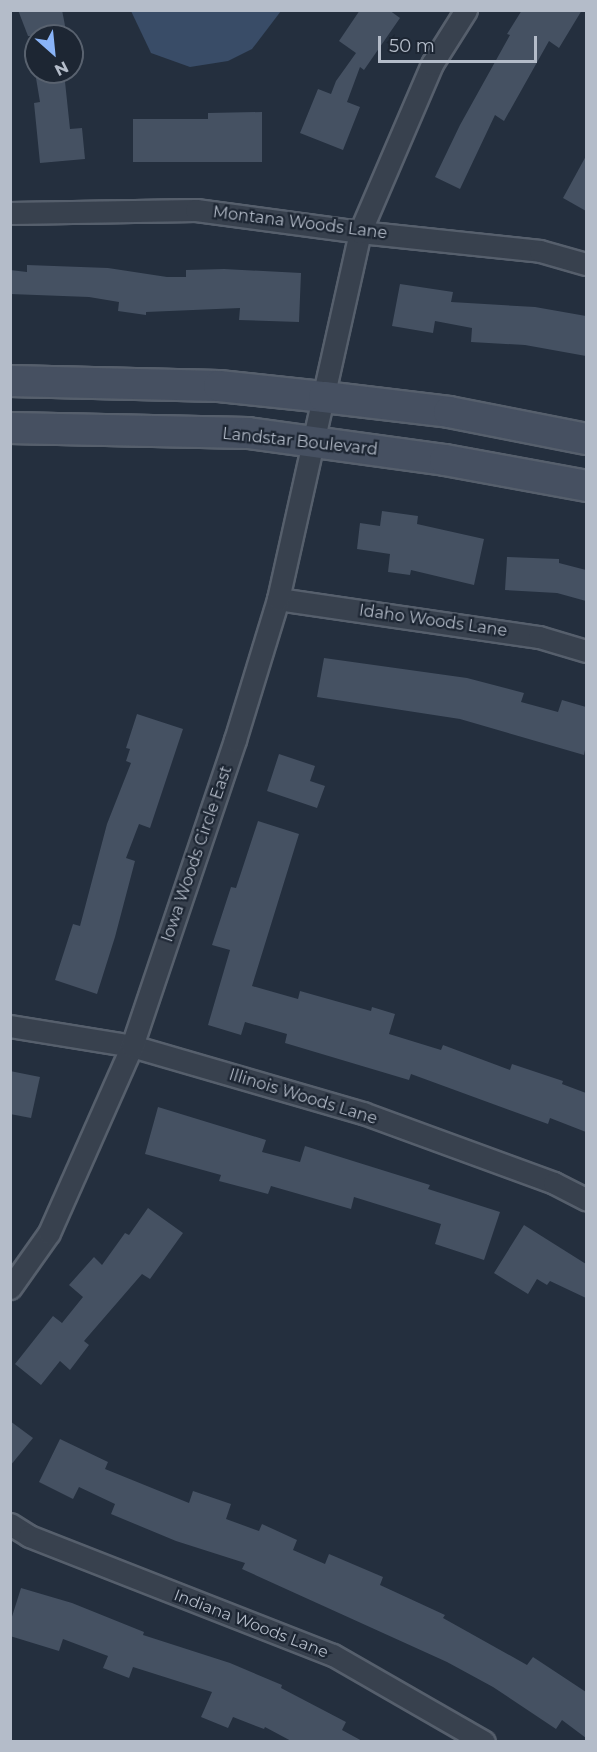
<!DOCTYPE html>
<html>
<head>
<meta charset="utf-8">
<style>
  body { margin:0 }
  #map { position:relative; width:597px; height:1752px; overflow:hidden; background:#242f3e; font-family:Montserrat,sans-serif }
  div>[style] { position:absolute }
  .water>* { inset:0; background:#394c67 }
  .building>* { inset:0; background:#455162 }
  .roads { filter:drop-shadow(2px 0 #565f6c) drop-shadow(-2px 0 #565f6c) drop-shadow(0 2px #565f6c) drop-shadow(0 -2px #565f6c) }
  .street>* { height:21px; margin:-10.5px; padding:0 10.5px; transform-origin:10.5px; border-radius:10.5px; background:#38414e }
  .secondary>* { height:30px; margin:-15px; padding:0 15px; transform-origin:15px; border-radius:15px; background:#465061 }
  span { translate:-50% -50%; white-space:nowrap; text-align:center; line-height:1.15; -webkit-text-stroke:4.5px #1d2633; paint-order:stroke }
  .street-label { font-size:16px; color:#b4bcc9 }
  .frame { position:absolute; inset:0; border:12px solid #b4bcc9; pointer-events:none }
  .north { position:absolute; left:24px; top:24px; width:60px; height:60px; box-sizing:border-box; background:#1d2633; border:2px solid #59626f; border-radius:50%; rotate:153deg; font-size:16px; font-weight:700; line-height:24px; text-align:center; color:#b4bcc9 }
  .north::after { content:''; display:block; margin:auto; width:21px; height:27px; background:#8ab4f8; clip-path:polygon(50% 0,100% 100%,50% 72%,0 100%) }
  .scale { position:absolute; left:378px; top:36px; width:159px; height:27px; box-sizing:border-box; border:3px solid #b4bcc9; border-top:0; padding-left:8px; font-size:18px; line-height:21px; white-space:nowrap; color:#b4bcc9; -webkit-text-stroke:4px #1d2633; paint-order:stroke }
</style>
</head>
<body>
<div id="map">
  <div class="water">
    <div style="clip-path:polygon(131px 11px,281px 11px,252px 49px,228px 61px,190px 67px,151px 53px)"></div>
  </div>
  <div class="building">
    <div style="clip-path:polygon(18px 10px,62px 10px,67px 36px,28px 36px)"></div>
    <div style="clip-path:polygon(360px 10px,389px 10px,400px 18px,364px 70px,360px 67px,347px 102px,360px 107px,343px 150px,300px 133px,318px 89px,331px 94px,336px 81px,356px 53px,339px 41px)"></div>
    <div style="clip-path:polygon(522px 10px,582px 10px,559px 48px,549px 41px,504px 121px,495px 115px,460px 189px,435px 177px,460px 125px,510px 35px,507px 34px)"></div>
    <div style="clip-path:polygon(35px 72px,64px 72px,70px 129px,82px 128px,85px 159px,40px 163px,34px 103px,40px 102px)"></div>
    <div style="clip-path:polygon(262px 112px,262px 162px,133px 162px,133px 119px,208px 119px,208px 113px)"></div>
    <div style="clip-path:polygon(586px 156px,586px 211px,563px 198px)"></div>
    <div style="clip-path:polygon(27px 265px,108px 268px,167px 277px,186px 277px,186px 270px,224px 269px,301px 273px,299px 322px,239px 320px,240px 308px,146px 312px,146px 315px,118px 311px,119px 302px,89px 297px,10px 294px,10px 270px,27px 272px)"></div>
    <div style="clip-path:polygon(400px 284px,453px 292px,451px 302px,535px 307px,586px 316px,586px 356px,525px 345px,471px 342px,472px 328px,435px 321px,433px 333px,392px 326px)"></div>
    <div style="clip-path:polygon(382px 511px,418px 516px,417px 524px,484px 539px,474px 585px,411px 570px,410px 575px,388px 572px,390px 554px,357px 549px,360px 523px,380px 526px)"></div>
    <div style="clip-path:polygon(507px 557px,559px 559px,559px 563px,586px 570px,586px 601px,557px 593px,505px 590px)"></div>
    <div style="clip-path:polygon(324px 658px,467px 678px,524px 693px,521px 702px,558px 712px,562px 700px,586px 707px,586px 744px,584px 755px,460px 719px,317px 697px)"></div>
    <div style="clip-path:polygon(137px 714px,183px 729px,150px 828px,139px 824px,126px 858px,135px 861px,115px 937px,97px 994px,55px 980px,73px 924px,80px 926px,107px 824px,131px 763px,126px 761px,130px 749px,126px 748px)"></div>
    <div style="clip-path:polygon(279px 754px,315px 766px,310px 781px,325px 786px,317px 808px,267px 791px)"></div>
    <div style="clip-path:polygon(258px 821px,299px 834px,252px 986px,298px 999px,300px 991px,371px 1011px,372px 1007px,395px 1014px,389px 1034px,441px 1050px,443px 1045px,510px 1070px,512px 1064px,563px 1081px,562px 1084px,586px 1093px,586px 1132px,550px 1118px,548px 1124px,411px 1074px,409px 1080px,285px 1043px,287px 1034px,245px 1022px,241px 1035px,208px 1025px,230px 950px,212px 945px,231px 887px,236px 888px)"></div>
    <div style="clip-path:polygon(10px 1071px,40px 1077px,31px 1118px,10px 1114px)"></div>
    <div style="clip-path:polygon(158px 1107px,266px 1140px,262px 1152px,300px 1162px,305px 1146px,430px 1185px,428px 1189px,500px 1212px,484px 1260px,435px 1244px,441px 1224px,354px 1197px,351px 1209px,271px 1186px,268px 1194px,219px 1181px,221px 1175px,145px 1154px)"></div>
    <div style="clip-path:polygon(148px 1208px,183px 1233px,150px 1279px,142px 1274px,84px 1341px,89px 1345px,70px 1370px,60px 1361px,41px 1385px,15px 1364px,53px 1316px,62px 1323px,83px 1297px,69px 1285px,94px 1257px,102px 1265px,125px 1233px,129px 1235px)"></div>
    <div style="clip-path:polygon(524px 1225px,586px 1264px,586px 1298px,550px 1281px,547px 1285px,537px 1279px,528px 1294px,494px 1273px)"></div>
    <div style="clip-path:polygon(10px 1421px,33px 1438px,10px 1466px)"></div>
    <div style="clip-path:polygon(60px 1439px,108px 1462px,105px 1469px,189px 1503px,193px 1491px,231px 1504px,226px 1519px,259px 1531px,262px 1524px,297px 1540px,293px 1550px,325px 1564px,329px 1554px,383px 1577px,380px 1585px,445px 1615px,443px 1618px,527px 1665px,533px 1657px,586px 1692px,586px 1738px,562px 1720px,556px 1729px,493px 1687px,447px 1662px,242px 1569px,245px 1563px,176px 1541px,111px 1514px,115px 1504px,79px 1487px,73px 1499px,39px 1482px)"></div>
    <div style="clip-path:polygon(21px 1588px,72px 1603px,144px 1632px,143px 1635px,230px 1663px,282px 1685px,281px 1688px,346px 1722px,342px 1730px,364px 1742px,293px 1742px,265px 1727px,264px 1729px,233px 1717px,228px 1728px,201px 1717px,212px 1692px,133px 1667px,129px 1678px,103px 1668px,108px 1656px,63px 1639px,59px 1651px,10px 1636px,10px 1623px)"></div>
  </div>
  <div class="roads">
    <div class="street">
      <div style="left:10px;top:213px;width:186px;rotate:-0.9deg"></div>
      <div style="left:196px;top:210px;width:165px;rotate:7.6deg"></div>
      <div style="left:360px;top:232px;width:181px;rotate:6deg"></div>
      <div style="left:540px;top:251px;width:48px;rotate:15.8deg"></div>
      <div style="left:278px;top:599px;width:264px;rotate:8.3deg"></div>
      <div style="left:539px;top:637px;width:49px;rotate:16.6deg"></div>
      <div style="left:10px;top:1026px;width:124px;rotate:9.3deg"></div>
      <div style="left:132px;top:1046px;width:241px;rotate:16.2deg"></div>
      <div style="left:363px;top:1113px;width:203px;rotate:20.1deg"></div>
      <div style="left:554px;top:1183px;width:36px;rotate:27deg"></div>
      <div style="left:10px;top:1288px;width:67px;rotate:-54.7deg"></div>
      <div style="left:49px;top:1233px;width:205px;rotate:-66.1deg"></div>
      <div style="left:132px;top:1046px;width:323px;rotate:-71.4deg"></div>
      <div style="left:235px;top:740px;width:147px;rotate:-73deg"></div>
      <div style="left:278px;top:599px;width:376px;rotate:-77.4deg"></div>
      <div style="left:360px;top:232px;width:183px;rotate:-66.8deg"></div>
      <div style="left:432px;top:64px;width:64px;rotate:-57.8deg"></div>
      <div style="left:10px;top:1524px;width:22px;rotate:32deg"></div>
      <div style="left:29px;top:1536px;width:326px;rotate:21.4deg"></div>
      <div style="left:333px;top:1655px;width:174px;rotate:29.9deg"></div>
    </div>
    <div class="secondary">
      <div style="left:10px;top:381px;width:209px;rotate:1.4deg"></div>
      <div style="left:219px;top:386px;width:106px;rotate:6deg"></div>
      <div style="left:324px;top:397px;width:126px;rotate:6.8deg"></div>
      <div style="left:449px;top:412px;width:140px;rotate:11.1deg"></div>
      <div style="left:10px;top:428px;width:238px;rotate:1.2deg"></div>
      <div style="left:248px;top:433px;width:199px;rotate:7.8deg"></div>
      <div style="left:445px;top:460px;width:143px;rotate:10.4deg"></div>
    </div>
  </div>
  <div class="street-label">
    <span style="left:300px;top:223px;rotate:7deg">Montana Woods Lane</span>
    <span style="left:300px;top:442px;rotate:6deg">Landstar Boulevard</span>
    <span style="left:433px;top:621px;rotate:8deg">Idaho Woods Lane</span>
    <span style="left:197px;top:854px;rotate:-71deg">Iowa Woods Circle East</span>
    <span style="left:303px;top:1097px;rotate:17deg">Illinois Woods Lane</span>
    <span style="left:251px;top:1624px;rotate:21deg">Indiana Woods Lane</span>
  </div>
  <div class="frame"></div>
  <div class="north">N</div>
  <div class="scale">50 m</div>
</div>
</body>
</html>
